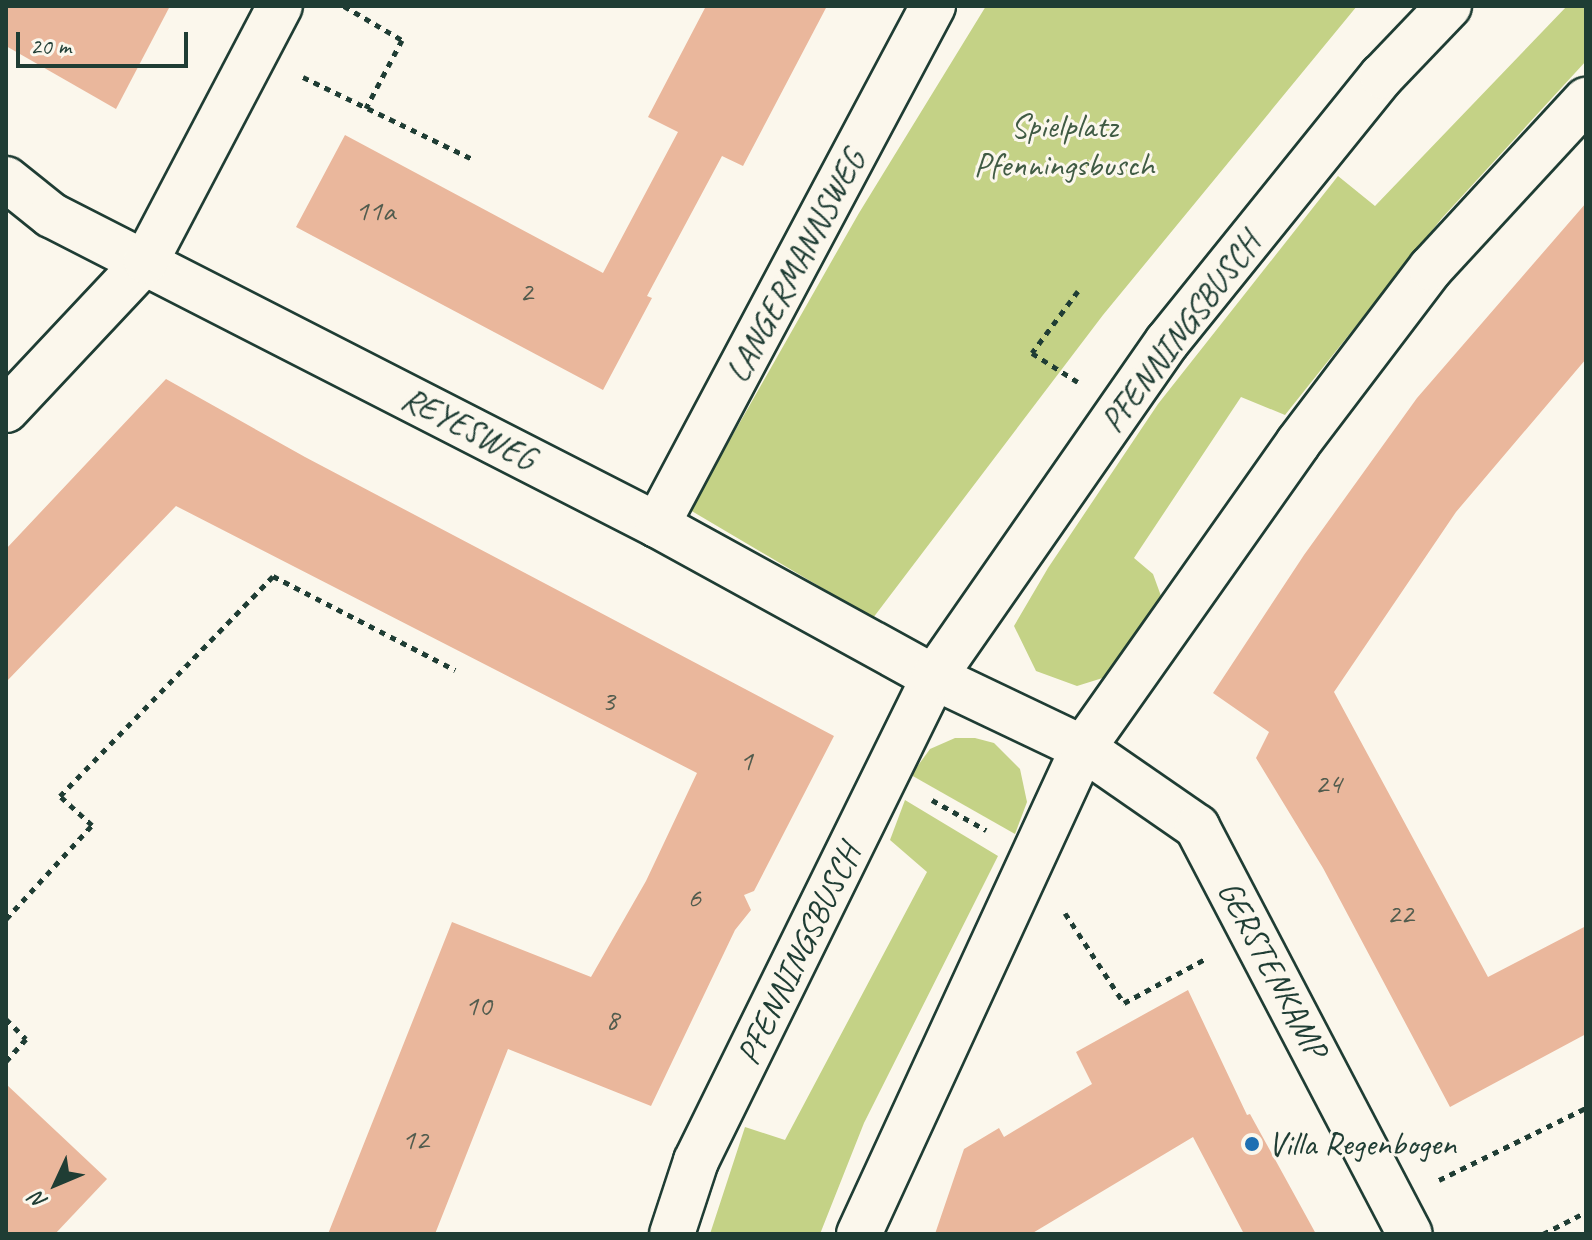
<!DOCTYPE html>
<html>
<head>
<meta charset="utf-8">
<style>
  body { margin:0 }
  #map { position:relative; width:1592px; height:1240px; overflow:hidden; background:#fbf7ec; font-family:Caveat,sans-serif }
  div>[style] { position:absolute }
  .green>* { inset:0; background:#c4d286 }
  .building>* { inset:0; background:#eab79c }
  .path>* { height:5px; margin-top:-2.5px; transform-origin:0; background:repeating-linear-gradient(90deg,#1f3d34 0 6px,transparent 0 12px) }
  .roads { filter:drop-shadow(2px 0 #1f3d34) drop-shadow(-2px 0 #1f3d34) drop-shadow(0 2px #1f3d34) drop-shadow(0 -2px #1f3d34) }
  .minor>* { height:44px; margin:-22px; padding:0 22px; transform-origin:22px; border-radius:22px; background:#fbf7ec }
  .tertiary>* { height:44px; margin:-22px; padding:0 22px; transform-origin:22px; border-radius:22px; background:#fbf7ec }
  .dots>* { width:22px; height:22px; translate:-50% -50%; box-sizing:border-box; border:4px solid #fbf7ec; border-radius:50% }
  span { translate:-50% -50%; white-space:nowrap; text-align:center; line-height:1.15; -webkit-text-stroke:6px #fbf7ec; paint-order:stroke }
  .number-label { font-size:30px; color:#525c4e }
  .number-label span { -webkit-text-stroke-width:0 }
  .park-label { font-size:34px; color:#405b44 }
  .street-label { font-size:34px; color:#1f3d34 }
  .poi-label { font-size:34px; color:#1f3d34 }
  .left { translate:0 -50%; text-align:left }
  .frame { position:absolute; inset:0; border:8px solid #1f3d34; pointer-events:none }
  .north { position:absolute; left:16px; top:1144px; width:80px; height:80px; -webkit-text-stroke:6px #fbf7ec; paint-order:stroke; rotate:226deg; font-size:22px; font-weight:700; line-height:32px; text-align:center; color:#1f3d34 }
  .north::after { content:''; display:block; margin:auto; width:28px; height:36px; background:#1f3d34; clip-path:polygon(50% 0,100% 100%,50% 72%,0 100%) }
  .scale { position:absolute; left:16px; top:32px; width:172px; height:36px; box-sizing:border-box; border:4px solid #1f3d34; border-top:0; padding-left:10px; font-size:24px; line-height:28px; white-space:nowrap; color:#1f3d34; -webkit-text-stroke:6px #fbf7ec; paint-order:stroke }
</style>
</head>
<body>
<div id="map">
  <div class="green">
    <div style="clip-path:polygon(986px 6px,1357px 6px,1103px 315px,873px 618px,690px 510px,859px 213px)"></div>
    <div style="clip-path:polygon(1567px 6px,1586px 6px,1586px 61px,1442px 218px,1285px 415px,1241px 397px,1134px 558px,1153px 574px,1161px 596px,1109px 676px,1077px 686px,1036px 671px,1014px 626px,1048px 568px,1158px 404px,1338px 176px,1375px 206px)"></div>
    <div style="clip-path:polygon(955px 738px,975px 738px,994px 743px,1020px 769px,1027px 802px,1015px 834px,911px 775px,930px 749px)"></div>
    <div style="clip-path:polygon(905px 800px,998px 856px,864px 1123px,820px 1234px,710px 1234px,745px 1127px,785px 1140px,927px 872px,890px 840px)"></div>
  </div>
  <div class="building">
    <div style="clip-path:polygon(6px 6px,170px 6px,116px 109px,6px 46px)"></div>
    <div style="clip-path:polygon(706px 6px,827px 6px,743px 166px,722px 156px,647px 296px,652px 298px,603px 390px,296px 227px,345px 135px,603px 273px,678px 132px,648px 117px)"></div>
    <div style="clip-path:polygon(1586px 203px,1586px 359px,1456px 512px,1334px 692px,1488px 977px,1586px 926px,1586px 1034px,1450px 1107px,1323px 868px,1256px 758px,1269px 732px,1213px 693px,1304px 555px,1417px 398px)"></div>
    <div style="clip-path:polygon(166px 379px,305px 457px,834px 736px,754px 891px,744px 895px,751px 910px,735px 930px,651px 1106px,508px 1049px,435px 1234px,328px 1234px,452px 922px,591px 977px,646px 881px,697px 773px,176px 506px,6px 682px,6px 549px)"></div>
    <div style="clip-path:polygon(1188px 990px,1247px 1115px,1250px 1114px,1316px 1234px,1244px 1234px,1193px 1137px,1031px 1234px,935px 1234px,964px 1149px,999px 1128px,1004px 1137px,1092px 1084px,1076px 1052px)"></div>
    <div style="clip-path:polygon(6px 1084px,107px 1179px,55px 1234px,6px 1234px)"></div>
  </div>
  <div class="path">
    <div style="left:344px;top:6px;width:67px;rotate:30.4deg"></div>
    <div style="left:402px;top:40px;width:77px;rotate:117.9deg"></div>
    <div style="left:303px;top:77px;width:191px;rotate:25.8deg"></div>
    <div style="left:1078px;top:291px;width:77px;rotate:126.6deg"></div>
    <div style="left:1032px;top:353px;width:54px;rotate:32.2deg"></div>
    <div style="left:932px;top:800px;width:62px;rotate:29.1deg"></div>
    <div style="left:1065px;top:913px;width:108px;rotate:56.8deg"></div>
    <div style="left:1124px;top:1003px;width:94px;rotate:-28.5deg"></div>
    <div style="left:6px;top:919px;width:127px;rotate:-47.5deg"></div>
    <div style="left:92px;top:825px;width:43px;rotate:-137.8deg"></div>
    <div style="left:60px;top:796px;width:306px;rotate:-45.9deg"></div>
    <div style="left:273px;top:576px;width:205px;rotate:27.3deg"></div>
    <div style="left:6px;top:1019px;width:28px;rotate:45deg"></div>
    <div style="left:26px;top:1039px;width:30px;rotate:132deg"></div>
    <div style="left:1439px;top:1180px;width:164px;rotate:-26.1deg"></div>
    <div style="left:1543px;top:1234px;width:48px;rotate:-27.1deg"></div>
  </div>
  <div class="roads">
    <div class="minor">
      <div style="left:6px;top:179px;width:58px;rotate:38.7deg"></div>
      <div style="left:51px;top:215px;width:681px;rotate:27.09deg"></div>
      <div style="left:657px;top:525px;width:316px;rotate:28.8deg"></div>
      <div style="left:6px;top:410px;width:204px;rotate:-46.8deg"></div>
      <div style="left:146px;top:261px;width:288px;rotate:-62.3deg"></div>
      <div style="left:657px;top:525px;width:588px;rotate:-62deg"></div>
      <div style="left:1083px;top:748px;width:139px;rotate:34.7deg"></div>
      <div style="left:1197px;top:827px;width:459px;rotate:62.4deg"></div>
    </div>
    <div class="tertiary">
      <div style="left:934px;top:677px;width:165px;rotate:25.5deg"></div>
      <div style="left:672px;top:1234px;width:77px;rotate:-71.8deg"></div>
      <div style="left:696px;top:1161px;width:539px;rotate:-63.82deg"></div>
      <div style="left:934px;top:677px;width:408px;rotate:-55.2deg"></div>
      <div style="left:1167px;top:342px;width:342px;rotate:-51.1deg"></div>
      <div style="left:1382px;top:76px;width:97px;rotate:-46.3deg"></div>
      <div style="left:859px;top:1234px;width:535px;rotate:-65.25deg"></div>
      <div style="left:1083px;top:748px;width:373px;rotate:-54.8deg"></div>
      <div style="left:1298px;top:443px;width:220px;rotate:-52.8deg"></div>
      <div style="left:1431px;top:268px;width:229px;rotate:-47.3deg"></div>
    </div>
  </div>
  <div class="dots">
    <div style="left:1252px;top:1144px;background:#1f6fb2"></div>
  </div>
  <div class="number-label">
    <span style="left:375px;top:210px">11a</span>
    <span style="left:526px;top:291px">2</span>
    <span style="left:608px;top:700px">3</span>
    <span style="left:746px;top:760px">1</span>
    <span style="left:1328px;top:783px">24</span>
    <span style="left:694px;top:897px">6</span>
    <span style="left:1400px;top:913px">22</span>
    <span style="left:478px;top:1005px">10</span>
    <span style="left:612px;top:1019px">8</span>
    <span style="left:415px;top:1139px">12</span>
  </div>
  <div class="park-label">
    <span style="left:1064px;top:145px">Spielplatz<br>Pfenningsbusch</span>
  </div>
  <div class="street-label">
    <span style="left:795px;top:266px;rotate:-62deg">LANGERMANNSWEG</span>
    <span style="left:1180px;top:332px;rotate:-53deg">PFENNINGSBUSCH</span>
    <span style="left:469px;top:428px;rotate:27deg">REYESWEG</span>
    <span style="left:798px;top:954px;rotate:-64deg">PFENNINGSBUSCH</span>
    <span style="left:1273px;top:969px;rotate:62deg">GERSTENKAMP</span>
  </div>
  <div class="poi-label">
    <span class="left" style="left:1268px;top:1144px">Villa Regenbogen</span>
  </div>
  <div class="frame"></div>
  <div class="north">N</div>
  <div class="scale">20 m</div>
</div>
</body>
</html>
